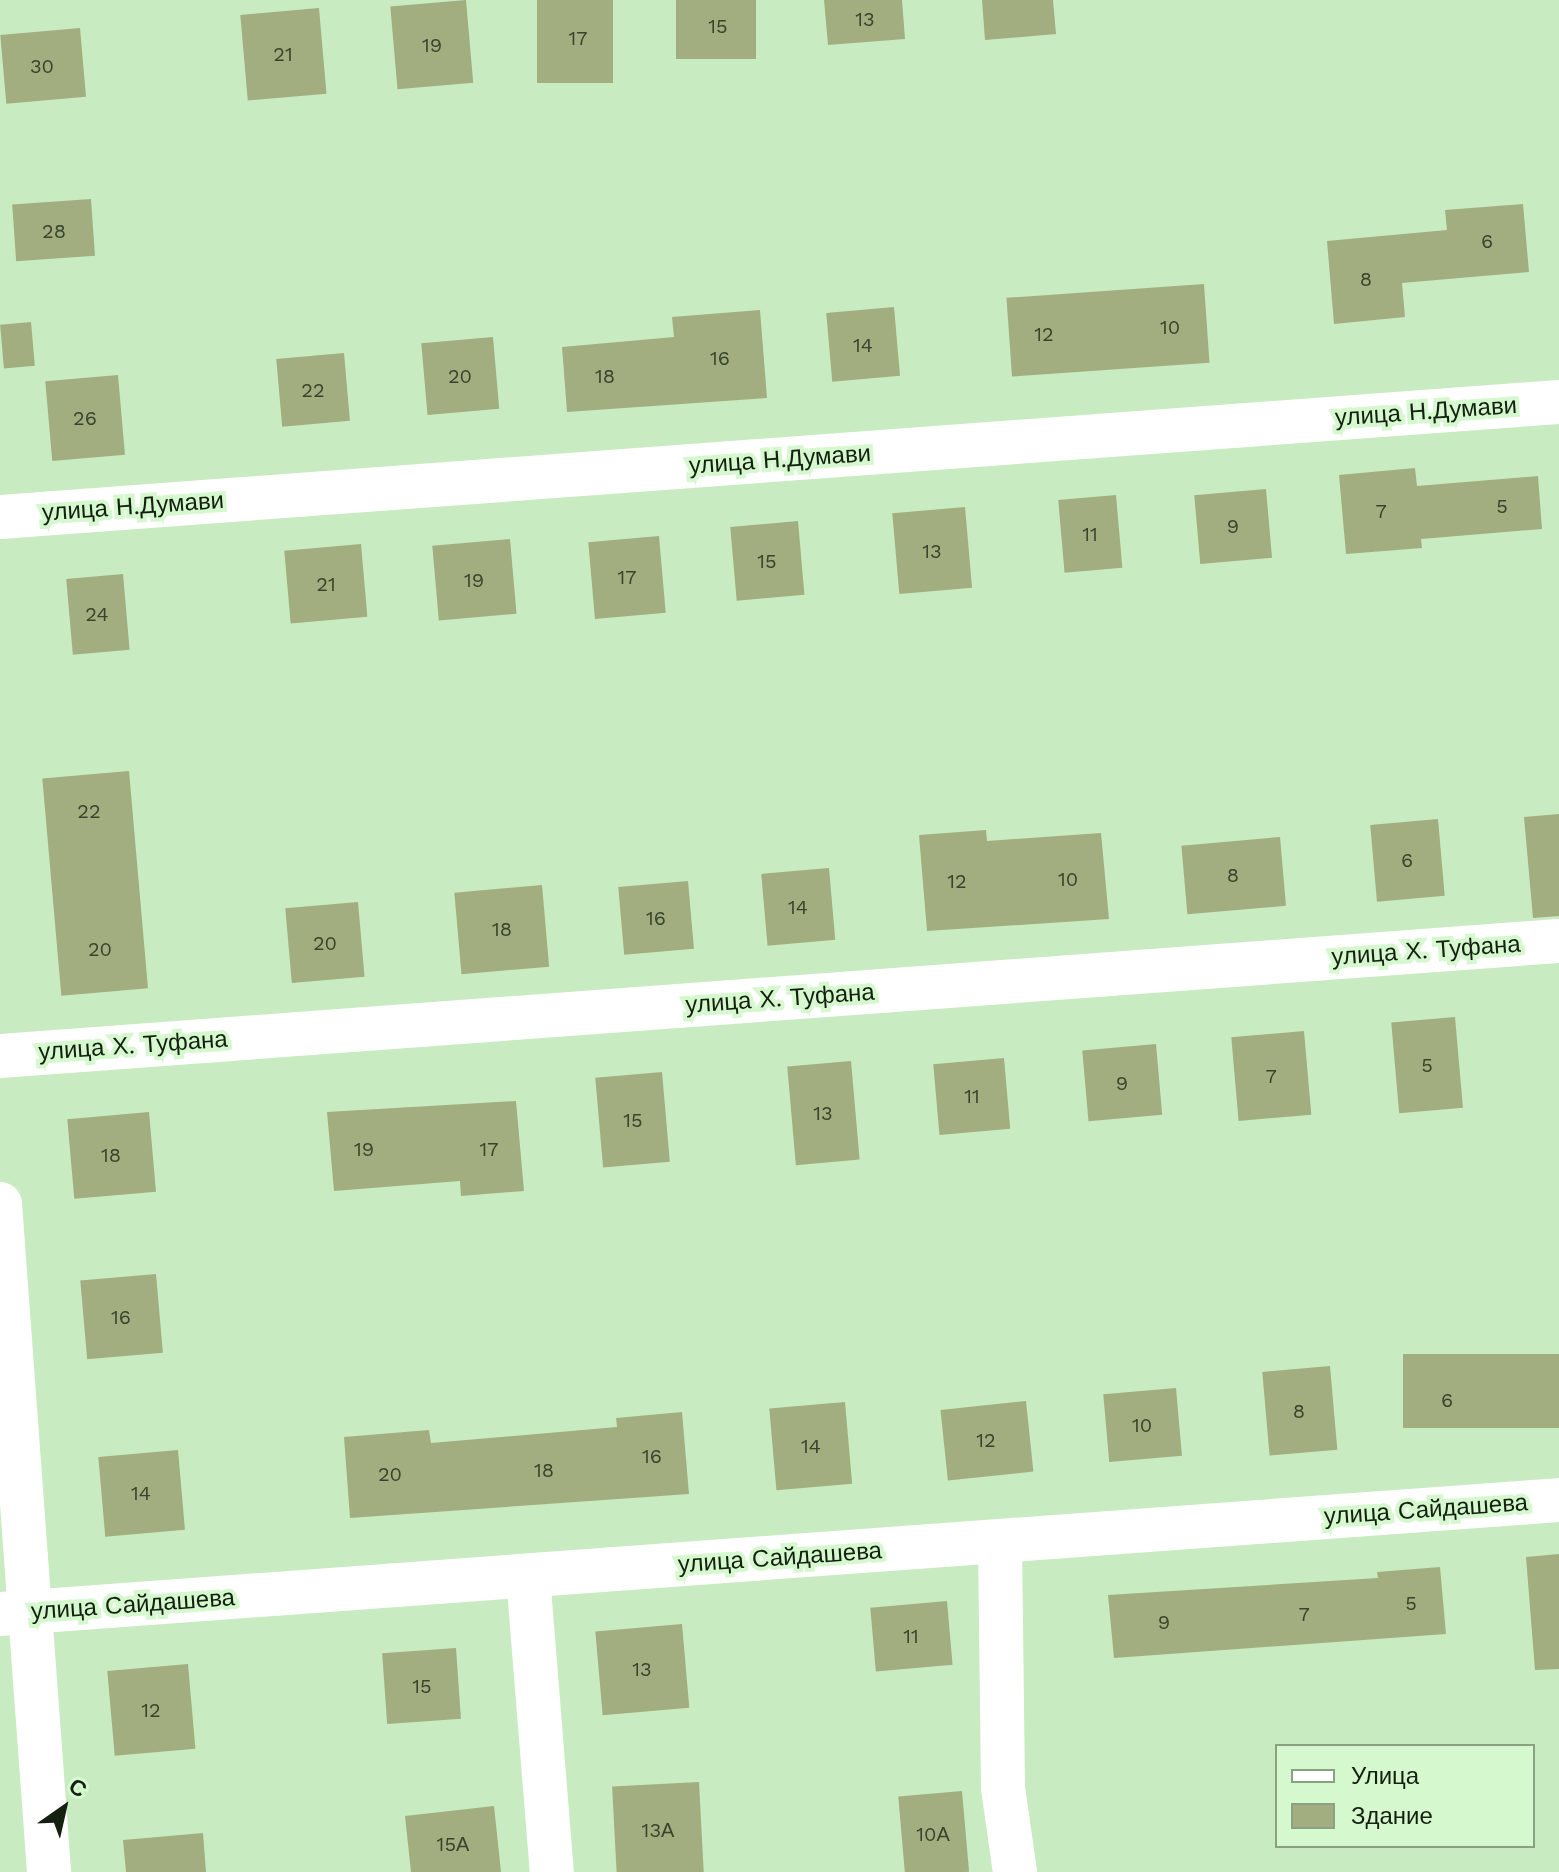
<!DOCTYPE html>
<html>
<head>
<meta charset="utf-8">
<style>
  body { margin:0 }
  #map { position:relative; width:1559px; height:1872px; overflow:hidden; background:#c9ebc1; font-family:"Work Sans",sans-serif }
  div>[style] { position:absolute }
  .building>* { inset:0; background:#a2ae7f; transform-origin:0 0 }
  .minor>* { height:44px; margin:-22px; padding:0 22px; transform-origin:22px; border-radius:22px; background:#fff }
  span { translate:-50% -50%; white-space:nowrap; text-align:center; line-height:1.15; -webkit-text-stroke:8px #d6f8ce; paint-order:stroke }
  .number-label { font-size:20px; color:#38442c }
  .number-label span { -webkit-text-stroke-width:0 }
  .street-label { font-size:24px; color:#142111 }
  .legend { position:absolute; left:1275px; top:1744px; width:260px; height:104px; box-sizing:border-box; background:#d6f8ce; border:2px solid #88a282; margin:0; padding:10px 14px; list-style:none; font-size:24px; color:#142111 }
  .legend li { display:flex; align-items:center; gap:16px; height:40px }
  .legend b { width:40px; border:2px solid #88a282 }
  .north { position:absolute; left:24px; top:1768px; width:80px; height:80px; -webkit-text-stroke:6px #d6f8ce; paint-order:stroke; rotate:34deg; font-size:22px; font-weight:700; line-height:32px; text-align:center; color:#142111 }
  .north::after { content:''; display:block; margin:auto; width:28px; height:36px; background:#142111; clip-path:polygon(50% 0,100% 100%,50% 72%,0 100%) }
</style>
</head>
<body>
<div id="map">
  <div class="building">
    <div style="left:466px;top:0;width:83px;height:76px;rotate:85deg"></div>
    <div style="left:537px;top:0;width:76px;height:83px"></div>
    <div style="left:676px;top:0;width:80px;height:59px"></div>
    <div style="clip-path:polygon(824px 0,902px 0,905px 39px,828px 45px)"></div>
    <div style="clip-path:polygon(982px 0,1053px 0,1056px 34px,985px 40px)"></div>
    <div style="left:319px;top:8px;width:86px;height:79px;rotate:85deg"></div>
    <div style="left:80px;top:28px;width:69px;height:80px;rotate:85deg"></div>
    <div style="left:91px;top:199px;width:57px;height:79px;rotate:86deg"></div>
    <div style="clip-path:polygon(1523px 204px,1529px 272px,1402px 283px,1405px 317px,1334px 324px,1327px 241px,1447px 230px,1445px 210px)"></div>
    <div style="left:1204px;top:284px;width:79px;height:198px;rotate:86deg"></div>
    <div style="left:894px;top:307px;width:69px;height:68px;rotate:85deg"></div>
    <div style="clip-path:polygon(760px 310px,767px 398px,567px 412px,562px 347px,674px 337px,672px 317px)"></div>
    <div style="left:31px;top:322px;width:44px;height:31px;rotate:85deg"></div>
    <div style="left:493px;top:337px;width:72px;height:72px;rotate:85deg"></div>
    <div style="left:344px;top:353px;width:68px;height:68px;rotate:85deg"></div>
    <div style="left:118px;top:375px;width:80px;height:73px;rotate:85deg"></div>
    <div style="clip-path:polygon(1415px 468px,1417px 486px,1538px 476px,1542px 529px,1421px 539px,1422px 548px,1346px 554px,1339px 475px)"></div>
    <div style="left:1266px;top:489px;width:69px;height:72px;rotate:85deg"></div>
    <div style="left:1116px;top:495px;width:73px;height:58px;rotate:85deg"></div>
    <div style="left:965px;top:507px;width:81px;height:73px;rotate:85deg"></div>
    <div style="left:798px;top:521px;width:74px;height:68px;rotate:85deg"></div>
    <div style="left:659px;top:536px;width:77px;height:71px;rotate:85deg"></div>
    <div style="left:510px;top:539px;width:75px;height:78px;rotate:85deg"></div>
    <div style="left:361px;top:544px;width:73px;height:77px;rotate:85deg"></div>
    <div style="left:123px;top:574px;width:76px;height:57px;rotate:85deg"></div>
    <div style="left:129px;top:771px;width:218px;height:87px;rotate:85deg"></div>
    <div style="clip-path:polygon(1559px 814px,1559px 916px,1533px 918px,1524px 817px)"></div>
    <div style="left:1438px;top:819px;width:77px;height:68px;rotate:85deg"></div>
    <div style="clip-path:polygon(986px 830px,987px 841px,1101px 833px,1109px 919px,927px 931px,919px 835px)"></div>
    <div style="left:1280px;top:837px;width:69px;height:99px;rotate:85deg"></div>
    <div style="left:829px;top:868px;width:72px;height:68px;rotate:85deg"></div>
    <div style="left:688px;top:881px;width:68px;height:70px;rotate:85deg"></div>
    <div style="left:542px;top:885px;width:82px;height:88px;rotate:85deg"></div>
    <div style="left:358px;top:902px;width:75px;height:73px;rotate:85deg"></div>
    <div style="left:1455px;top:1017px;width:91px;height:64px;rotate:85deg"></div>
    <div style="left:1304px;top:1031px;width:84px;height:73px;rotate:85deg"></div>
    <div style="left:1156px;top:1044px;width:71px;height:74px;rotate:85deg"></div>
    <div style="left:1004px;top:1058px;width:71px;height:71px;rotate:85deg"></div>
    <div style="left:851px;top:1061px;width:99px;height:64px;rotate:85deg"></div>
    <div style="left:662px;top:1072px;width:90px;height:67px;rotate:85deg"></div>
    <div style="clip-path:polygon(516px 1101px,524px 1191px,461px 1196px,460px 1181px,334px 1191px,327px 1112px)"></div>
    <div style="left:149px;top:1112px;width:80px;height:82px;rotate:85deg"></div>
    <div style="left:156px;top:1274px;width:79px;height:76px;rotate:85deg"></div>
    <div style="left:1559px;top:1354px;width:74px;height:156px;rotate:90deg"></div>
    <div style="left:1330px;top:1366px;width:84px;height:68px;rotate:85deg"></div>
    <div style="left:1176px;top:1388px;width:68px;height:73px;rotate:85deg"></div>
    <div style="left:1026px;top:1401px;width:71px;height:86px;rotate:84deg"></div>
    <div style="left:845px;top:1402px;width:82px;height:76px;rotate:85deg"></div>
    <div style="clip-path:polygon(682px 1412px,689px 1494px,350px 1518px,344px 1437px,429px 1430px,431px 1443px,617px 1427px,616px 1418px)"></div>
    <div style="left:178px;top:1450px;width:80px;height:80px;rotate:85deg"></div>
    <div style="clip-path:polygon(1559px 1554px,1559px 1669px,1535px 1670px,1526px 1557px)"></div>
    <div style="clip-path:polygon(1440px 1567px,1446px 1634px,1114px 1658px,1108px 1595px,1378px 1578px,1377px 1572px)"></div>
    <div style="left:947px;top:1601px;width:64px;height:77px;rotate:85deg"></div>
    <div style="left:682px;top:1624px;width:84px;height:87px;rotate:85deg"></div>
    <div style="left:456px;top:1648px;width:71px;height:74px;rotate:86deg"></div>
    <div style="left:188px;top:1664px;width:85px;height:81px;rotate:85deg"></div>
    <div style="left:699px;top:1782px;width:90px;height:87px;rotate:87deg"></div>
    <div style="left:962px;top:1791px;width:81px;height:64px;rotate:85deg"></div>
    <div style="clip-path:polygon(494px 1806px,501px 1872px,411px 1872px,405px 1816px)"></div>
    <div style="clip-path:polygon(203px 1833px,206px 1872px,126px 1872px,123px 1840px)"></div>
  </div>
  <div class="minor">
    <div style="left:0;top:517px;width:1563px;rotate:-4.22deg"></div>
    <div style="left:0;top:1056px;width:1563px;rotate:-4.22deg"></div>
    <div style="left:0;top:1204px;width:670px;rotate:85.8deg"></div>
    <div style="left:1000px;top:1542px;width:246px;rotate:89.3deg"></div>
    <div style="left:1003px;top:1788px;width:85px;rotate:81.9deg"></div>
    <div style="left:528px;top:1576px;width:297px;rotate:85.4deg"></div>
    <div style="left:0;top:1614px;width:1563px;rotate:-4.18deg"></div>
  </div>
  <div class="number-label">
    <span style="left:865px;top:19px">13</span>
    <span style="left:718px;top:26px">15</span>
    <span style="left:578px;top:38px">17</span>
    <span style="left:432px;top:45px">19</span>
    <span style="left:283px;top:54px">21</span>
    <span style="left:42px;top:66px">30</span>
    <span style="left:54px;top:231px">28</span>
    <span style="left:1487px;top:241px">6</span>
    <span style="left:1366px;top:279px">8</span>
    <span style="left:1170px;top:327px">10</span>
    <span style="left:1044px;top:334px">12</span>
    <span style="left:863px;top:345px">14</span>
    <span style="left:720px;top:358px">16</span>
    <span style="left:460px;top:376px">20</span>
    <span style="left:605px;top:376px">18</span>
    <span style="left:313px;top:390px">22</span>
    <span style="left:85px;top:418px">26</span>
    <span style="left:1502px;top:506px">5</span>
    <span style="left:1381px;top:511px">7</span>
    <span style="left:1233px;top:526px">9</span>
    <span style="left:1090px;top:534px">11</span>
    <span style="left:932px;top:551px">13</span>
    <span style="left:767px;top:561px">15</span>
    <span style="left:627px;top:577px">17</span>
    <span style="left:474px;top:580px">19</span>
    <span style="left:326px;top:584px">21</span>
    <span style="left:97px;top:614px">24</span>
    <span style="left:89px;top:811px">22</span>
    <span style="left:1407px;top:860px">6</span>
    <span style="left:1233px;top:875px">8</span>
    <span style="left:1068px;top:879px">10</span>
    <span style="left:957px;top:881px">12</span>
    <span style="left:798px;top:907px">14</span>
    <span style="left:656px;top:918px">16</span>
    <span style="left:502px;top:929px">18</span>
    <span style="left:325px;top:943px">20</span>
    <span style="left:100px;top:949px">20</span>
    <span style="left:1427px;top:1065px">5</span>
    <span style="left:1271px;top:1076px">7</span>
    <span style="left:1122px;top:1083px">9</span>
    <span style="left:972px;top:1096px">11</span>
    <span style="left:823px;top:1113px">13</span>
    <span style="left:633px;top:1120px">15</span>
    <span style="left:364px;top:1149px">19</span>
    <span style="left:489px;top:1149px">17</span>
    <span style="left:111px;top:1155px">18</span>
    <span style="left:121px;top:1317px">16</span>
    <span style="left:1447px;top:1400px">6</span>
    <span style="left:1299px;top:1411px">8</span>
    <span style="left:1142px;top:1425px">10</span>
    <span style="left:986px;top:1440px">12</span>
    <span style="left:811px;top:1446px">14</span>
    <span style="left:652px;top:1456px">16</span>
    <span style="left:544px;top:1470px">18</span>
    <span style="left:390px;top:1474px">20</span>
    <span style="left:141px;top:1493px">14</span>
    <span style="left:1411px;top:1603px">5</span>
    <span style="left:1304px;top:1614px">7</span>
    <span style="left:1164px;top:1622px">9</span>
    <span style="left:911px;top:1636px">11</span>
    <span style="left:642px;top:1669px">13</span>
    <span style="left:422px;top:1686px">15</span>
    <span style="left:151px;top:1710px">12</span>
    <span style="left:658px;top:1830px">13А</span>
    <span style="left:933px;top:1834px">10А</span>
    <span style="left:453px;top:1844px">15А</span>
  </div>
  <div class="street-label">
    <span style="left:1426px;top:412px;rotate:-4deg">улица Н.Думави</span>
    <span style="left:780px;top:460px;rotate:-4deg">улица Н.Думави</span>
    <span style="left:133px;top:507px;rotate:-4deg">улица Н.Думави</span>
    <span style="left:1426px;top:951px;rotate:-4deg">улица Х. Туфана</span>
    <span style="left:780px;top:999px;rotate:-4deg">улица Х. Туфана</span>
    <span style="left:133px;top:1046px;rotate:-4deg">улица Х. Туфана</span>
    <span style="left:1426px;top:1510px;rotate:-4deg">улица Сайдашева</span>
    <span style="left:780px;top:1558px;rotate:-4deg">улица Сайдашева</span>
    <span style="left:133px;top:1605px;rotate:-4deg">улица Сайдашева</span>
  </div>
  <ul class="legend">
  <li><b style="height:10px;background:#fff"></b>Улица</li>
  <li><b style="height:22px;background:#a2ae7f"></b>Здание</li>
  </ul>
  <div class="north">С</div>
</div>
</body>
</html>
